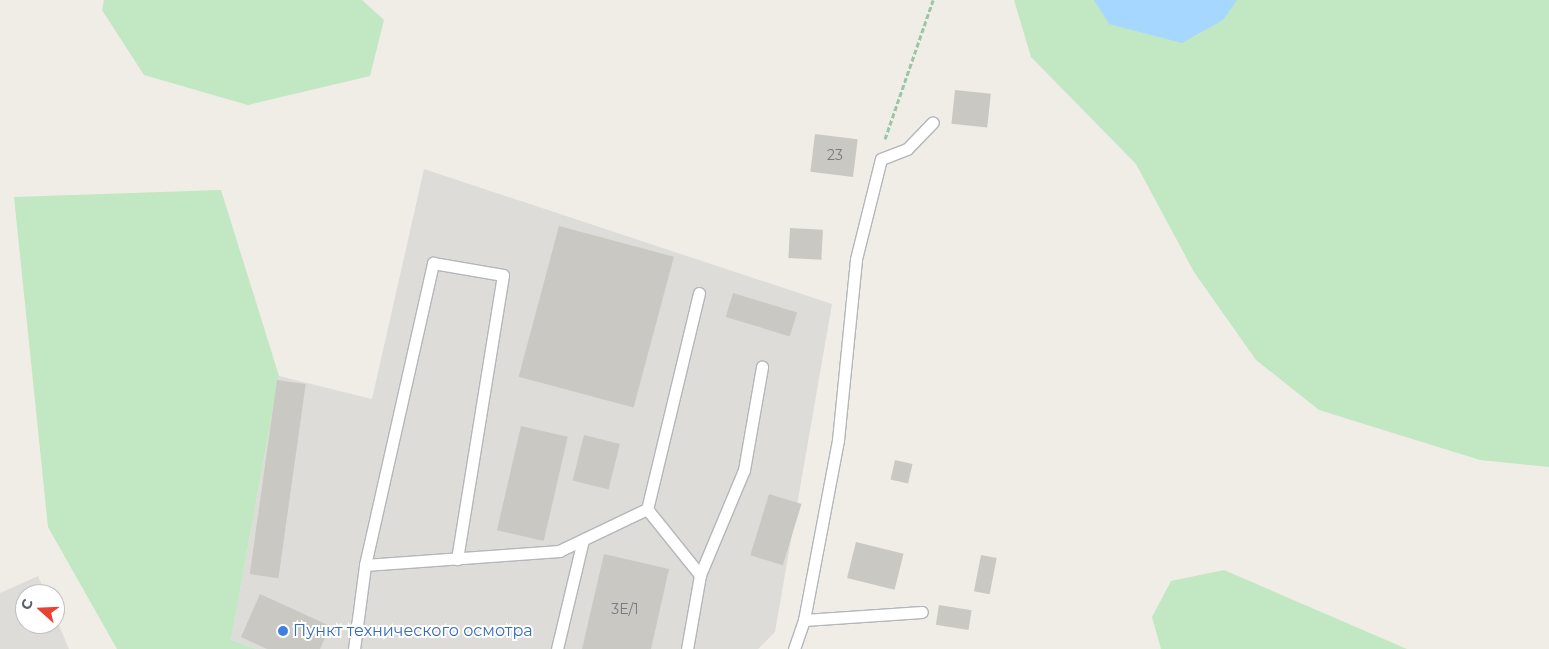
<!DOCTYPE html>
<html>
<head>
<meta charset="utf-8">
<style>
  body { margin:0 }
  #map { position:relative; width:1549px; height:649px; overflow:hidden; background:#efede6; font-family:Montserrat,sans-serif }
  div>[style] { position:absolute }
  .industrial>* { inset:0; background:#dedcd8 }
  .green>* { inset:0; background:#c2e7c3 }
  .water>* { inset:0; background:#a6d8ff }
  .building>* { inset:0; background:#cac8c3; transform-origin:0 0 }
  .path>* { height:3px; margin-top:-1.5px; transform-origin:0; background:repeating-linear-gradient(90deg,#99c6a7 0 5px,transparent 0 7.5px) }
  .roads { filter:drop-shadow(1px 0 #b3b6ba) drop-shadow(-1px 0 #b3b6ba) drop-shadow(0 1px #b3b6ba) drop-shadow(0 -1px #b3b6ba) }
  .service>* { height:11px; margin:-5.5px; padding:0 5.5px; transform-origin:5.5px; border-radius:5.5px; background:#fff }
  .dots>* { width:14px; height:14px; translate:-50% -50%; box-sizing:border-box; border:2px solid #fff; border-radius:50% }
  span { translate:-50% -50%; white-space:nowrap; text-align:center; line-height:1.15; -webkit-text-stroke:4px #fff; paint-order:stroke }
  .number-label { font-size:14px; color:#787b7d }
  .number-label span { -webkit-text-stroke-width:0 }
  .shop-label { font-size:16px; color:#366cbe }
  .left { translate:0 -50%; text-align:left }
  .north { position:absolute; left:15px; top:584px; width:50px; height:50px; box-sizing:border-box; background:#fff; border:1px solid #bec0c2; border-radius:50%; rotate:290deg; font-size:14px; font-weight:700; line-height:20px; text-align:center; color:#5d6166 }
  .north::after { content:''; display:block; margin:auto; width:18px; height:22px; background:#e94132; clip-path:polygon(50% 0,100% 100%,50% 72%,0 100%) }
</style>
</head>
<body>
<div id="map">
  <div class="industrial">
    <div style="clip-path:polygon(424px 169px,832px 304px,775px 632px,758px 649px,257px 649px,231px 640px,279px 376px,372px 399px)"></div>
    <div style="clip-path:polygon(38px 576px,46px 594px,25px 594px,25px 624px,55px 624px,55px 616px,69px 649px,0 649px,0 593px)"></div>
  </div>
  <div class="green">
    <div style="clip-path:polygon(104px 0,362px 0,384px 20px,370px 76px,248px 105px,144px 75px,102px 10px)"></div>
    <div style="clip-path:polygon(1014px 0,1549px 0,1549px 467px,1480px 460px,1319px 410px,1256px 360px,1194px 272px,1136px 164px,1031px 57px)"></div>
    <div style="clip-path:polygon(221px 190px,279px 376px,231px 640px,257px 649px,117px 649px,48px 527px,14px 197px)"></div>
    <div style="clip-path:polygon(1224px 570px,1298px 602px,1407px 649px,1161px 649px,1152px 617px,1171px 581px)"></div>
  </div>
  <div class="water">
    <div style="clip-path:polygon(1094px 0,1237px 0,1223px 20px,1182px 43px,1109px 24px)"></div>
  </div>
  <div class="building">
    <div style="left:955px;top:90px;width:36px;height:34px;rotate:6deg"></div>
    <div style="left:815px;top:134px;width:43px;height:38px;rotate:7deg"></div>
    <div style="left:559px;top:226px;width:119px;height:156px;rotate:15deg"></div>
    <div style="left:790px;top:228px;width:33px;height:30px;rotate:3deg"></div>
    <div style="left:733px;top:293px;width:67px;height:25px;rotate:17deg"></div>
    <div style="left:277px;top:380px;width:29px;height:196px;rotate:8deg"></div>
    <div style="left:521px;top:426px;width:48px;height:107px;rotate:13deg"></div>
    <div style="left:584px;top:435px;width:37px;height:47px;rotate:14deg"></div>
    <div style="left:895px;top:460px;width:18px;height:20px;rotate:13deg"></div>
    <div style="left:769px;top:494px;width:34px;height:64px;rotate:17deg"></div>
    <div style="left:856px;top:542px;width:49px;height:37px;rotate:14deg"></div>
    <div style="clip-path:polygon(604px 554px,669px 569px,651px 649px,582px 649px)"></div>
    <div style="left:981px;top:555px;width:16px;height:37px;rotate:11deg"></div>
    <div style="clip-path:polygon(260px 594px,330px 626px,320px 649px,267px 649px,241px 637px)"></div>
    <div style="left:939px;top:605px;width:33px;height:20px;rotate:9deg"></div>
  </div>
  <div class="path">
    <div style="left:885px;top:139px;width:147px;rotate:-70.9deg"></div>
  </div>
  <div class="roads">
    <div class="service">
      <div style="left:699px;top:293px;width:222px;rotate:103.5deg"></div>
      <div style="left:647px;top:509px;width:85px;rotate:51.2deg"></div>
      <div style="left:365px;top:565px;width:195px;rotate:-4.1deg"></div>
      <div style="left:559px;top:551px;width:98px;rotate:-25.5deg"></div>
      <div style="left:804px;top:620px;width:118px;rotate:-3.9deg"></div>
      <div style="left:354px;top:649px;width:85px;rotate:-82.5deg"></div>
      <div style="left:365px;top:565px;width:310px;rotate:-77.3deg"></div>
      <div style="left:433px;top:263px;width:71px;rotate:9.7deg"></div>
      <div style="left:503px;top:275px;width:288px;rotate:99.2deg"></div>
      <div style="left:557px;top:649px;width:112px;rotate:-76.6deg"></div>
      <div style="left:687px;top:649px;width:75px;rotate:-80deg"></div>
      <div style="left:700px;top:575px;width:114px;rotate:-67.3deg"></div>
      <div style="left:744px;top:470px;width:105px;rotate:-80.1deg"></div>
      <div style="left:794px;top:649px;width:31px;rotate:-71deg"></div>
      <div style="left:804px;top:620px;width:183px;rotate:-79.3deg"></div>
      <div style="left:838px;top:440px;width:182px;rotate:-84.3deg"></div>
      <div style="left:856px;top:259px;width:103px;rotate:-76deg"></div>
      <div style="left:881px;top:159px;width:28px;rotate:-21deg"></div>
      <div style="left:907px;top:149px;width:37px;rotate:-46deg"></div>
    </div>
  </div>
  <div class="dots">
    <div style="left:283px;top:631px;background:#3f7fe0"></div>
  </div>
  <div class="number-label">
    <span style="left:835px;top:155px">23</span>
    <span style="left:625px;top:609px">3Е/1</span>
  </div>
  <div class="shop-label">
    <span class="left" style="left:293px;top:631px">Пункт технического осмотра</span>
  </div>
  <div class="north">С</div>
</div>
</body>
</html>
